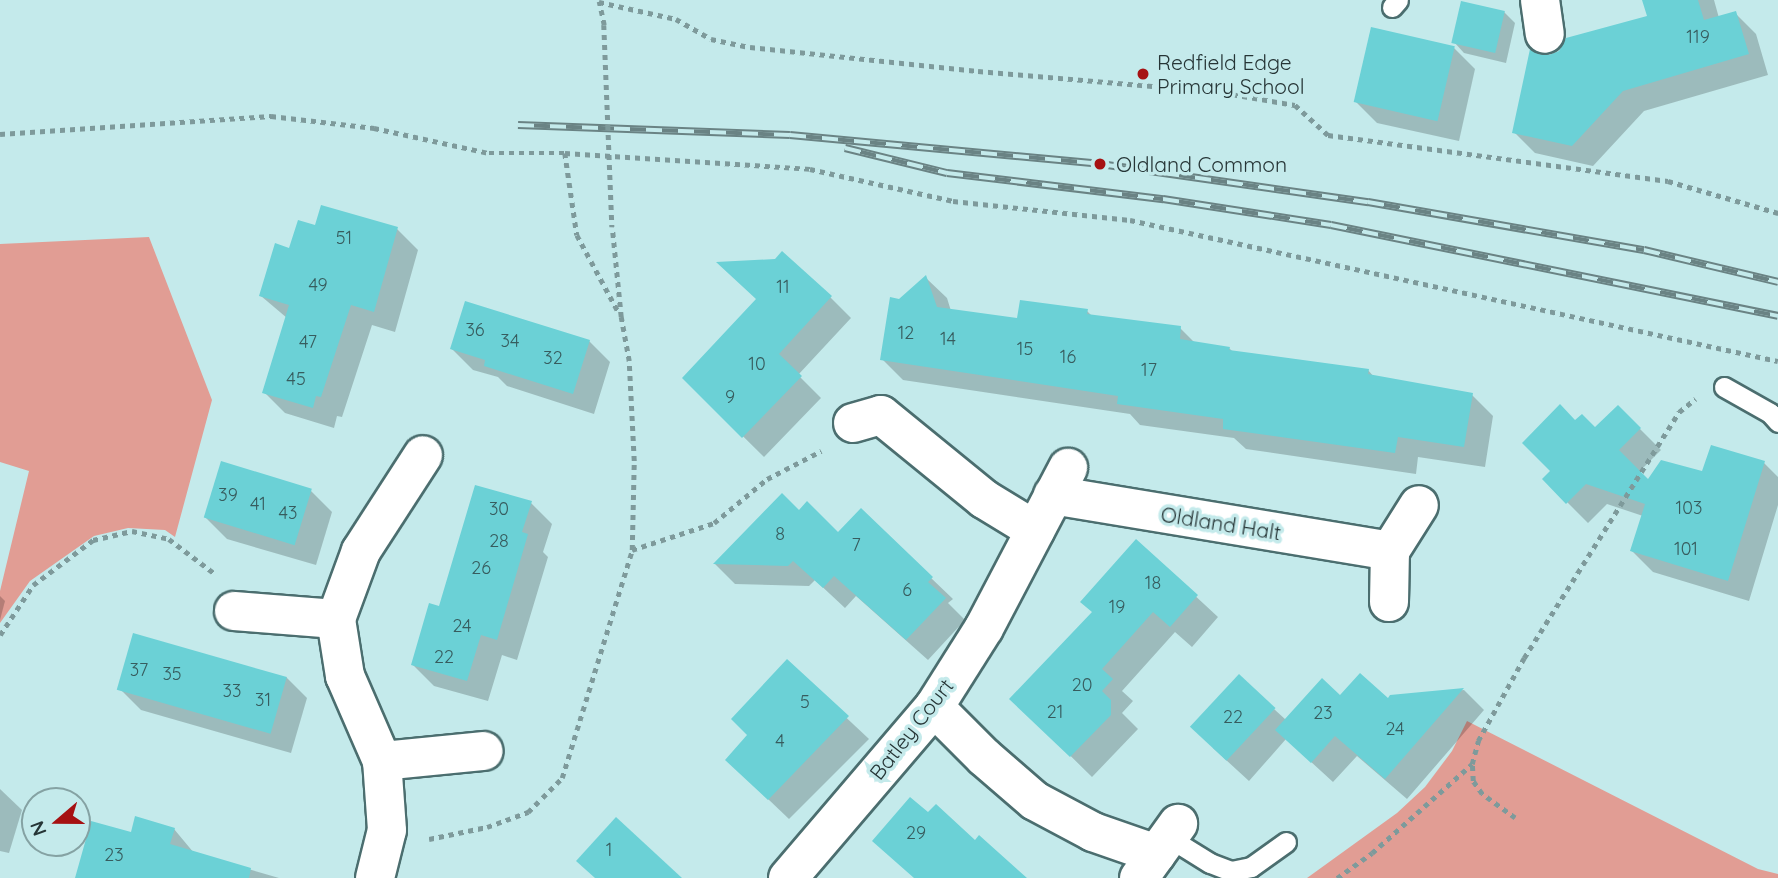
<!DOCTYPE html>
<html>
<head>
<meta charset="utf-8">
<style>
  body { margin:0 }
  #map { position:relative; width:1778px; height:878px; overflow:hidden; background:#c4eaeb; font-family:Quicksand,sans-serif }
  div>[style] { position:absolute }
  .green>* { inset:0; background:#e19d94 }
  .shadow>* { inset:0; background:#0003 }
  .building>* { inset:0; background:#6bd1d6; transform-origin:0 0 }
  .path>* { height:4.5px; margin-top:-2.25px; transform-origin:0; background:repeating-linear-gradient(90deg,#7e9a9b 0 5px,transparent 0 10px) }
  .roads { filter:drop-shadow(2px 0 #4b6e6f) drop-shadow(-2px 0 #4b6e6f) drop-shadow(0 2px #4b6e6f) drop-shadow(0 -2px #4b6e6f) }
  .service>* { height:19px; margin:-9.5px; padding:0 9.5px; transform-origin:9.5px; border-radius:9.5px; background:#fff }
  .minor>* { height:38px; margin:-19px; padding:0 19px; transform-origin:19px; border-radius:19px; background:#fff }
  .rail>* { height:8px; margin-top:-4px; transform-origin:0; background:repeating-linear-gradient(90deg,#c4eaeb 0 16px,#6a8384 0 32px); box-sizing:border-box; border-block:2px solid #6a8384 }
  .path-bridge>* { height:4.5px; margin-top:-2.25px; transform-origin:0; background:repeating-linear-gradient(90deg,#7e9a9b 0 5px,transparent 0 10px) }
  .dots>* { width:19px; height:19px; translate:-50% -50%; box-sizing:border-box; border:4px solid #c4eaeb; border-radius:50% }
  span { translate:-50% -50%; white-space:nowrap; text-align:center; line-height:1.15; -webkit-text-stroke:7px #c4eaeb; paint-order:stroke }
  .number-label { font-size:18px; color:#375c5e }
  .number-label span { -webkit-text-stroke-width:0 }
  .poi-label { font-size:21px; color:#263536 }
  .left { translate:0 -50%; text-align:left }
  .street-label { font-size:21px; color:#263536 }
  .north { position:absolute; left:21px; top:787px; width:70px; height:70px; box-sizing:border-box; background:#c4eaeb; border:2px solid #85a2a3; border-radius:50%; rotate:250deg; font-size:19px; font-weight:700; line-height:28px; text-align:center; color:#263536 }
  .north::after { content:''; display:block; margin:auto; width:24px; height:32px; background:#a61112; clip-path:polygon(50% 0,100% 100%,50% 72%,0 100%) }
</style>
</head>
<body>
<div id="map">
  <div class="green">
    <div style="clip-path:polygon(149px 237px,212px 400px,175px 537px,165px 530px,128px 528px,94px 536px,30px 581px,0 623px,0 591px,29px 471px,0 462px,0 244px)"></div>
    <div style="clip-path:polygon(1467px 721px,1758px 869px,1778px 874px,1778px 878px,1307px 878px,1397px 813px,1425px 787px,1452px 751px)"></div>
  </div>
  <div class="shadow">
    <div style="clip-path:polygon(1644px 0,1714px 0,1719px 18px,1735px 13px,1756px 34px,1768px 75px,1644px 111px,1593px 166px,1535px 153px,1514px 132px,1549px 57px,1649px 18px)"></div>
    <div style="clip-path:polygon(1504px 12px,1515px 23px,1506px 63px,1464px 53px,1454px 42px)"></div>
    <div style="clip-path:polygon(1454px 48px,1475px 69px,1459px 141px,1377px 123px,1356px 102px)"></div>
    <div style="clip-path:polygon(316px 227px,397px 229px,418px 250px,395px 332px,372px 325px,342px 417px,337px 416px,334px 428px,285px 413px,264px 392px,287px 318px,261px 296px,290px 251px)"></div>
    <div style="clip-path:polygon(926px 278px,947px 298px,951px 311px,1019px 320px,1087px 311px,1093px 317px,1180px 328px,1196px 344px,1229px 348px,1233px 352px,1368px 370px,1374px 377px,1472px 395px,1493px 416px,1485px 467px,1418px 457px,1416px 474px,1246px 449px,1234px 438px,1140px 425px,1130px 414px,903px 380px,882px 359px,900px 301px)"></div>
    <div style="clip-path:polygon(830px 297px,851px 318px,798px 375px,821px 398px,764px 457px,684px 378px,758px 300px)"></div>
    <div style="clip-path:polygon(589px 341px,610px 362px,594px 414px,507px 386px,498px 377px,473px 370px,452px 349px)"></div>
    <div style="clip-path:polygon(1618px 407px,1661px 450px,1639px 472px,1648px 481px,1764px 463px,1778px 477px,1778px 505px,1749px 601px,1653px 572px,1632px 551px,1643px 516px,1607px 504px,1588px 523px,1544px 479px,1552px 471px,1576px 423px,1595px 429px)"></div>
    <div style="clip-path:polygon(311px 491px,332px 512px,316px 565px,227px 539px,206px 518px)"></div>
    <div style="clip-path:polygon(531px 503px,552px 524px,543px 552px,548px 557px,517px 660px,502px 655px,488px 701px,434px 686px,413px 665px,440px 608px)"></div>
    <div style="clip-path:polygon(861px 511px,953px 599px,948px 603px,965px 620px,928px 660px,856px 596px,845px 608px,815px 580px,809px 586px,735px 584px,715px 564px,799px 512px,838px 535px)"></div>
    <div style="clip-path:polygon(1136px 541px,1218px 617px,1192px 647px,1175px 632px,1122px 691px,1133px 701px,1122px 713px,1138px 729px,1092px 777px,1033px 719px)"></div>
    <div style="clip-path:polygon(0 596px,5px 601px,0 620px)"></div>
    <div style="clip-path:polygon(787px 662px,869px 739px,789px 819px,748px 780px,750px 736px)"></div>
    <div style="clip-path:polygon(286px 677px,307px 698px,291px 753px,141px 710px,120px 689px)"></div>
    <div style="clip-path:polygon(1464px 690px,1484px 710px,1407px 799px,1357px 756px,1333px 782px,1286px 739px,1249px 781px,1213px 748px,1274px 709px,1286px 720px,1340px 698px,1388px 700px,1391px 696px)"></div>
    <div style="clip-path:polygon(0 789px,22px 810px,9px 853px,0 851px)"></div>
    <div style="clip-path:polygon(174px 829px,194px 853px,279px 878px,77px 878px,132px 834px)"></div>
  </div>
  <div class="building">
    <div style="clip-path:polygon(1642px 0,1698px 0,1704px 20px,1736px 11px,1749px 54px,1623px 91px,1572px 146px,1512px 133px,1530px 49px,1538px 54px,1549px 55px,1559px 51px,1566px 38px,1647px 16px)"></div>
    <div style="left:1461px;top:1px;width:45px;height:43px;rotate:13deg"></div>
    <div style="left:1371px;top:27px;width:86px;height:77px;rotate:13deg"></div>
    <div style="clip-path:polygon(321px 205px,398px 227px,374px 312px,351px 305px,321px 397px,316px 396px,313px 408px,262px 393px,289px 305px,259px 296px,275px 243px,289px 248px,298px 220px,315px 225px)"></div>
    <div style="clip-path:polygon(782px 251px,832px 296px,779px 354px,802px 376px,742px 438px,682px 378px,756px 299px,716px 262px,775px 259px)"></div>
    <div style="clip-path:polygon(926px 275px,937px 307px,1017px 318px,1020px 300px,1088px 309px,1087px 314px,1181px 326px,1180px 339px,1230px 347px,1229px 350px,1369px 369px,1368px 374px,1473px 393px,1464px 447px,1398px 437px,1395px 453px,1223px 429px,1223px 419px,1117px 404px,1118px 396px,880px 360px,890px 297px,899px 299px)"></div>
    <div style="clip-path:polygon(465px 301px,590px 340px,573px 394px,484px 366px,485px 360px,450px 349px)"></div>
    <div style="clip-path:polygon(1560px 404px,1575px 420px,1582px 414px,1595px 427px,1618px 405px,1641px 428px,1619px 450px,1648px 479px,1661px 460px,1702px 471px,1711px 445px,1765px 461px,1728px 581px,1630px 551px,1645px 504px,1586px 484px,1566px 504px,1542px 479px,1550px 471px,1522px 443px)"></div>
    <div style="left:221px;top:461px;width:95px;height:59px;rotate:17deg"></div>
    <div style="clip-path:polygon(475px 485px,532px 501px,522px 532px,528px 534px,497px 640px,481px 635px,467px 681px,411px 665px,429px 603px,439px 606px)"></div>
    <div style="clip-path:polygon(782px 493px,799px 510px,807px 501px,838px 532px,861px 508px,933px 577px,928px 582px,946px 598px,906px 640px,834px 576px,823px 588px,793px 561px,788px 566px,713px 564px)"></div>
    <div style="clip-path:polygon(1136px 539px,1198px 595px,1170px 627px,1153px 612px,1102px 669px,1113px 679px,1102px 691px,1111px 700px,1111px 715px,1070px 757px,1009px 699px,1092px 612px,1080px 602px)"></div>
    <div style="left:133px;top:633px;width:160px;height:59px;rotate:16deg"></div>
    <div style="clip-path:polygon(787px 659px,849px 716px,768px 800px,725px 760px,747px 735px,731px 719px)"></div>
    <div style="clip-path:polygon(1360px 673px,1388px 698px,1390px 695px,1464px 688px,1385px 779px,1335px 736px,1311px 763px,1275px 730px,1322px 678px,1340px 695px)"></div>
    <div style="left:1239px;top:674px;width:50px;height:72px;rotate:43deg"></div>
    <div style="clip-path:polygon(910px 797px,928px 812px,936px 804px,975px 840px,979px 835px,1027px 878px,914px 878px,872px 841px)"></div>
    <div style="clip-path:polygon(135px 816px,175px 828px,170px 844px,251px 868px,249px 878px,75px 878px,91px 821px,131px 832px)"></div>
    <div style="clip-path:polygon(616px 817px,682px 878px,595px 878px,576px 861px)"></div>
  </div>
  <div class="path">
    <div style="left:604px;top:25px;width:24px;rotate:-102deg"></div>
    <div style="left:599px;top:2px;width:79px;rotate:12.4deg"></div>
    <div style="left:676px;top:19px;width:40px;rotate:29.7deg"></div>
    <div style="left:711px;top:39px;width:40px;rotate:12deg"></div>
    <div style="left:750px;top:47px;width:229px;rotate:6deg"></div>
    <div style="left:978px;top:71px;width:236px;rotate:4.9deg"></div>
    <div style="left:1213px;top:91px;width:83px;rotate:9.7deg"></div>
    <div style="left:1295px;top:105px;width:45px;rotate:42.3deg"></div>
    <div style="left:1328px;top:135px;width:343px;rotate:7.7deg"></div>
    <div style="left:1668px;top:181px;width:115px;rotate:16.2deg"></div>
    <div style="left:0;top:134px;width:272px;rotate:-3.8deg"></div>
    <div style="left:271px;top:116px;width:104px;rotate:6.6deg"></div>
    <div style="left:374px;top:128px;width:118px;rotate:12.3deg"></div>
    <div style="left:489px;top:153px;width:76px"></div>
    <div style="left:565px;top:153px;width:246px;rotate:3.7deg"></div>
    <div style="left:810px;top:169px;width:147px;rotate:12.6deg"></div>
    <div style="left:953px;top:201px;width:178px;rotate:6.1deg"></div>
    <div style="left:1130px;top:220px;width:663px;rotate:12.28deg"></div>
    <div style="left:565px;top:153px;width:83px;rotate:81.7deg"></div>
    <div style="left:577px;top:235px;width:89px;rotate:61.7deg"></div>
    <div style="left:632px;top:550px;width:86px;rotate:-18.2deg"></div>
    <div style="left:714px;top:523px;width:69px;rotate:-39.7deg"></div>
    <div style="left:767px;top:479px;width:61px;rotate:-27.4deg"></div>
    <div style="left:0;top:635px;width:60px;rotate:-56.6deg"></div>
    <div style="left:33px;top:585px;width:75px;rotate:-36.9deg"></div>
    <div style="left:93px;top:540px;width:40px;rotate:-13deg"></div>
    <div style="left:132px;top:531px;width:38px;rotate:12deg"></div>
    <div style="left:169px;top:539px;width:56px;rotate:37.1deg"></div>
    <div style="left:1515px;top:818px;width:41px;rotate:-144deg"></div>
    <div style="left:1482px;top:794px;width:16px;rotate:-125deg"></div>
    <div style="left:1473px;top:781px;width:17px;rotate:-93deg"></div>
    <div style="left:1472px;top:764px;width:24px;rotate:-75deg"></div>
    <div style="left:1478px;top:741px;width:95px;rotate:-61deg"></div>
    <div style="left:1524px;top:658px;width:291px;rotate:-57.8deg"></div>
    <div style="left:1679px;top:412px;width:21px;rotate:-39deg"></div>
    <div style="left:429px;top:839px;width:59px;rotate:-11.7deg"></div>
    <div style="left:487px;top:827px;width:44px;rotate:-20.1deg"></div>
    <div style="left:528px;top:812px;width:48px;rotate:-45deg"></div>
    <div style="left:562px;top:778px;width:239px;rotate:-72.9deg"></div>
    <div style="left:632px;top:550px;width:89px;rotate:-88.7deg"></div>
    <div style="left:634px;top:461px;width:100px;rotate:-92.9deg"></div>
    <div style="left:629px;top:361px;width:45px;rotate:-100.3deg"></div>
    <div style="left:621px;top:317px;width:90px;rotate:-95.7deg"></div>
    <div style="left:1337px;top:878px;width:43px;rotate:-35.5deg"></div>
    <div style="left:1372px;top:853px;width:134px;rotate:-41.7deg"></div>
  </div>
  <div class="roads">
    <div class="service">
      <div style="left:1392px;top:7px;width:9px;rotate:-49deg"></div>
      <div style="left:1724px;top:387px;width:53px;rotate:29.5deg"></div>
      <div style="left:1770px;top:413px;width:12px;rotate:48deg"></div>
      <div style="left:1168px;top:837px;width:49px;rotate:31.8deg"></div>
      <div style="left:1210px;top:863px;width:22px;rotate:21deg"></div>
      <div style="left:1231px;top:871px;width:20px;rotate:-11deg"></div>
      <div style="left:1251px;top:867px;width:43px;rotate:-35.5deg"></div>
    </div>
    <div class="minor">
      <div style="left:1540px;top:0;width:34px;rotate:82deg"></div>
      <div style="left:853px;top:423px;width:29px;rotate:-16deg"></div>
      <div style="left:881px;top:415px;width:133px;rotate:39.2deg"></div>
      <div style="left:984px;top:499px;width:60px;rotate:31.3deg"></div>
      <div style="left:1053px;top:495px;width:342px;rotate:9.4deg"></div>
      <div style="left:1389px;top:602px;width:51px;rotate:-88.9deg"></div>
      <div style="left:1390px;top:551px;width:54px;rotate:-57.8deg"></div>
      <div style="left:234px;top:611px;width:102px;rotate:4.5deg"></div>
      <div style="left:934px;top:707px;width:71px;rotate:45deg"></div>
      <div style="left:984px;top:757px;width:67px;rotate:40.8deg"></div>
      <div style="left:1035px;top:801px;width:66px;rotate:28.1deg"></div>
      <div style="left:1093px;top:832px;width:67px;rotate:19.2deg"></div>
      <div style="left:382px;top:761px;width:102px;rotate:-5.6deg"></div>
      <div style="left:375px;top:878px;width:49px;rotate:-76deg"></div>
      <div style="left:387px;top:830px;width:69px;rotate:-94.1deg"></div>
      <div style="left:382px;top:761px;width:93px;rotate:-113.5deg"></div>
      <div style="left:345px;top:676px;width:58px;rotate:-99deg"></div>
      <div style="left:336px;top:619px;width:72px;rotate:-69.8deg"></div>
      <div style="left:361px;top:551px;width:114px;rotate:-57.1deg"></div>
      <div style="left:788px;top:878px;width:225px;rotate:-49.5deg"></div>
      <div style="left:934px;top:707px;width:93px;rotate:-57.7deg"></div>
      <div style="left:984px;top:628px;width:181px;rotate:-62.3deg"></div>
      <div style="left:1139px;top:878px;width:67px;rotate:-54.2deg"></div>
    </div>
  </div>
  <div class="rail">
    <div style="left:518px;top:125px;width:272px;rotate:2.1deg"></div>
    <div style="left:790px;top:135px;width:311px;rotate:5.3deg"></div>
    <div style="left:1100px;top:164px;width:271px;rotate:8.1deg"></div>
    <div style="left:1368px;top:202px;width:280px;rotate:9.9deg"></div>
    <div style="left:1644px;top:250px;width:138px;rotate:13.4deg"></div>
    <div style="left:845px;top:148px;width:105px;rotate:13.8deg"></div>
    <div style="left:947px;top:173px;width:218px;rotate:6.9deg"></div>
    <div style="left:1163px;top:199px;width:170px;rotate:8.8deg"></div>
    <div style="left:1331px;top:225px;width:456px;rotate:11.5deg"></div>
  </div>
  <div class="path-bridge">
    <div style="left:604px;top:25px;width:202px;rotate:87.7deg"></div>
  </div>
  <div class="dots">
    <div style="left:1143px;top:74px;background:#a61112"></div>
    <div style="left:1100px;top:164px;background:#a61112"></div>
  </div>
  <div class="number-label">
    <span style="left:1698px;top:37px">119</span>
    <span style="left:344px;top:238px">51</span>
    <span style="left:318px;top:285px">49</span>
    <span style="left:783px;top:287px">11</span>
    <span style="left:475px;top:330px">36</span>
    <span style="left:906px;top:333px">12</span>
    <span style="left:948px;top:339px">14</span>
    <span style="left:510px;top:341px">34</span>
    <span style="left:308px;top:342px">47</span>
    <span style="left:1025px;top:349px">15</span>
    <span style="left:1068px;top:357px">16</span>
    <span style="left:553px;top:358px">32</span>
    <span style="left:757px;top:364px">10</span>
    <span style="left:1149px;top:370px">17</span>
    <span style="left:296px;top:379px">45</span>
    <span style="left:730px;top:397px">9</span>
    <span style="left:228px;top:495px">39</span>
    <span style="left:258px;top:504px">41</span>
    <span style="left:1689px;top:508px">103</span>
    <span style="left:499px;top:509px">30</span>
    <span style="left:288px;top:513px">43</span>
    <span style="left:780px;top:534px">8</span>
    <span style="left:499px;top:541px">28</span>
    <span style="left:856px;top:545px">7</span>
    <span style="left:1686px;top:549px">101</span>
    <span style="left:481px;top:568px">26</span>
    <span style="left:1153px;top:583px">18</span>
    <span style="left:907px;top:590px">6</span>
    <span style="left:1117px;top:607px">19</span>
    <span style="left:462px;top:626px">24</span>
    <span style="left:444px;top:657px">22</span>
    <span style="left:139px;top:670px">37</span>
    <span style="left:172px;top:674px">35</span>
    <span style="left:1082px;top:685px">20</span>
    <span style="left:232px;top:691px">33</span>
    <span style="left:263px;top:700px">31</span>
    <span style="left:805px;top:702px">5</span>
    <span style="left:1055px;top:712px">21</span>
    <span style="left:1323px;top:713px">23</span>
    <span style="left:1233px;top:717px">22</span>
    <span style="left:1395px;top:729px">24</span>
    <span style="left:780px;top:741px">4</span>
    <span style="left:916px;top:833px">29</span>
    <span style="left:609px;top:850px">1</span>
    <span style="left:114px;top:855px">23</span>
  </div>
  <div class="poi-label">
    <span class="left" style="left:1157px;top:74px">Redfield Edge<br>Primary School</span>
    <span class="left" style="left:1116px;top:164px">Oldland Common</span>
  </div>
  <div class="street-label">
    <span style="left:1221px;top:523px;rotate:9deg">Oldland Halt</span>
    <span style="left:911px;top:729px;rotate:-52deg">Batley Court</span>
  </div>
  <div class="north">N</div>
</div>
</body>
</html>
